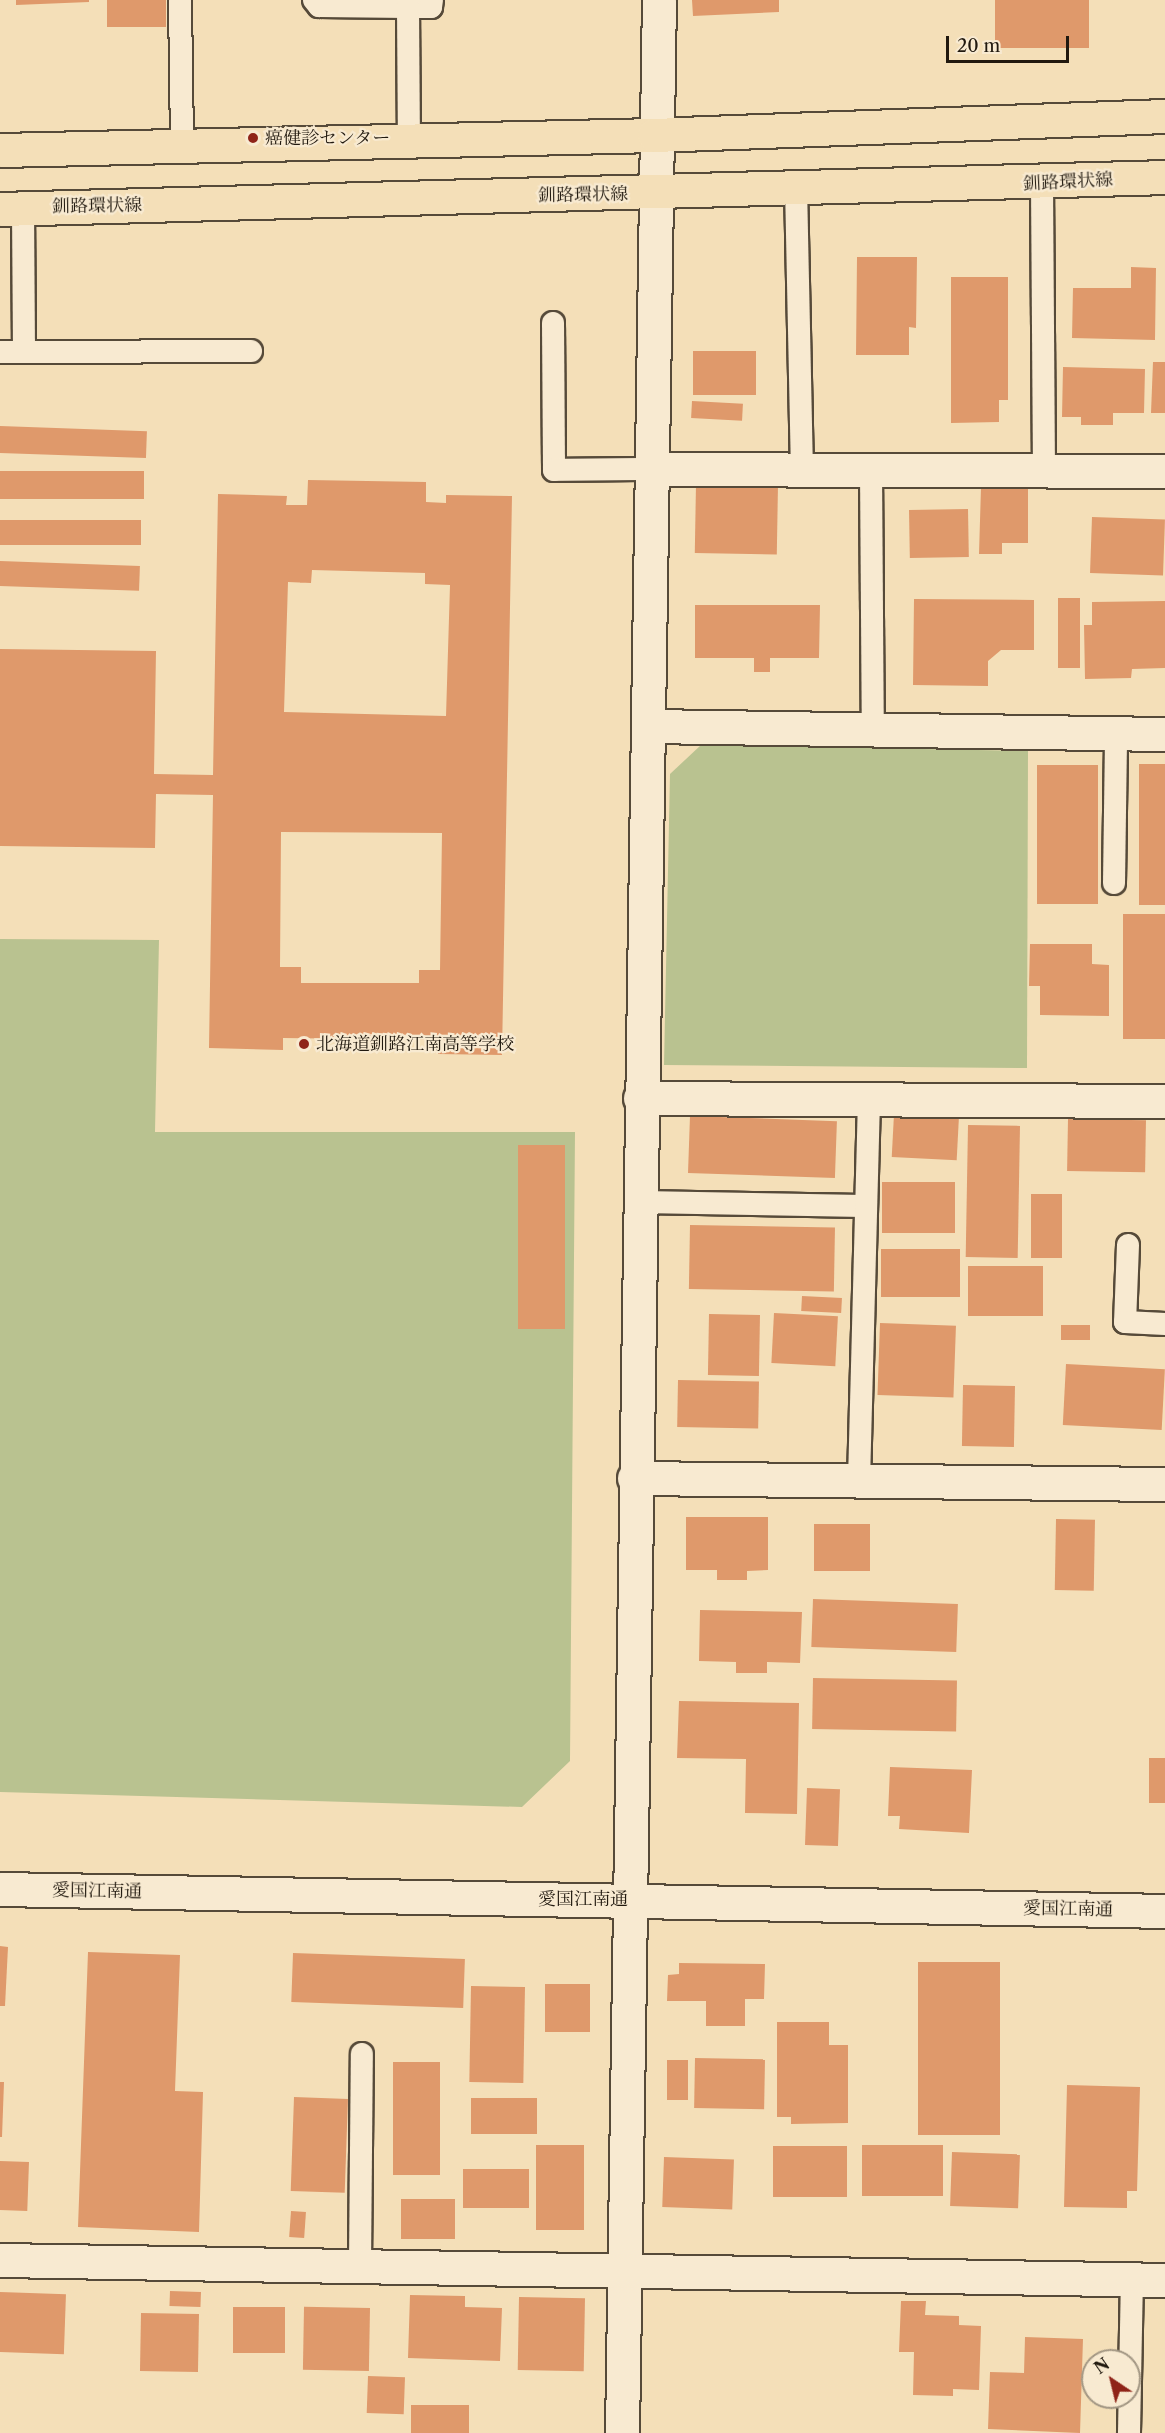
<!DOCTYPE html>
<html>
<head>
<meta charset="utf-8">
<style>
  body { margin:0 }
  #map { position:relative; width:1165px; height:2433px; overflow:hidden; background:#f4dfb8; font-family:"Libre Caslon Text","Noto Serif JP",serif }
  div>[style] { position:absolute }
  .green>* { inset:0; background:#b9c290 }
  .building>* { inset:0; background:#df996b; transform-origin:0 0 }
  .roads { filter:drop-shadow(2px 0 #564a39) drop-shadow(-2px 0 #564a39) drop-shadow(0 2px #564a39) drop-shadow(0 -2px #564a39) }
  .service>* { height:22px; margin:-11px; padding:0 11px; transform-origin:11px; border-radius:11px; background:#f8ead1 }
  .minor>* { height:33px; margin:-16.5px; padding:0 16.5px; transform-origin:16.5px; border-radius:16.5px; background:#f8ead1 }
  .primary>* { height:33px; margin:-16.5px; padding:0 16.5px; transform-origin:16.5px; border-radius:16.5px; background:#f4dfb8 }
  .dots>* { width:16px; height:16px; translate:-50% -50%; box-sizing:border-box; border:3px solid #f8ead1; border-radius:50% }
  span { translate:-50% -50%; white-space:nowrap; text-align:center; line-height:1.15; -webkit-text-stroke:4.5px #f8ead1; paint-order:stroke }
  .poi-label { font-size:18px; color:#21190f }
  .left { translate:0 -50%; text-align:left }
  .street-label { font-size:18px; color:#21190f }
  .north { position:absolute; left:1081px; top:2349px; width:60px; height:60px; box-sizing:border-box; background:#f8ead1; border:2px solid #a29683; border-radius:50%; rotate:325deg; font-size:16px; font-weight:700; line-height:24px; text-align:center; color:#21190f }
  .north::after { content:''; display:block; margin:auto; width:21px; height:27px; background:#8f2418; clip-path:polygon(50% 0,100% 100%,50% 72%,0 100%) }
  .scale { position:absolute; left:946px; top:36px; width:123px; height:27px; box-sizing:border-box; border:3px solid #21190f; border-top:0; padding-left:8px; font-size:18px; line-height:21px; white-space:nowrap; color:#21190f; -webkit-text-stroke:4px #f8ead1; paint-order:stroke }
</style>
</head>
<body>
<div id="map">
  <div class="green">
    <div style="clip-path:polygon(701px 745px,1028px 751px,1027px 1068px,664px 1065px,670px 774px)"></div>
    <div style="clip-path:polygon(0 939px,159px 940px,155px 1132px,575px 1132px,570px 1761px,522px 1807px,0 1792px)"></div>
  </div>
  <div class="building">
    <div style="clip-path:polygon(16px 0,89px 0,89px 2px,16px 5px)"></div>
    <div style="left:107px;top:0;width:59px;height:27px"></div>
    <div style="clip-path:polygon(692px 0,779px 0,779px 12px,693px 16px)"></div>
    <div style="left:995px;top:0;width:94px;height:48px"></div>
    <div style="clip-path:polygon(857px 257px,917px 257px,916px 328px,909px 327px,909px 355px,856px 355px)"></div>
    <div style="clip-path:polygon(1131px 267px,1156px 268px,1155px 340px,1072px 338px,1073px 288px,1131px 288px)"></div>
    <div style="clip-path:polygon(951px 277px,1008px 277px,1008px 400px,999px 400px,999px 422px,951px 423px)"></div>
    <div style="left:693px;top:351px;width:63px;height:44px"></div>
    <div style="clip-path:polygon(1153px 362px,1165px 362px,1165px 413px,1151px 413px)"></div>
    <div style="clip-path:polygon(1063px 367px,1145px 369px,1144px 413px,1113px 413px,1113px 425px,1081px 425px,1081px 417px,1062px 417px)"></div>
    <div style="left:692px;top:401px;width:51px;height:17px;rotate:3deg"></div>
    <div style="left:0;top:426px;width:147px;height:27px;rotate:2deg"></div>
    <div style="left:0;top:471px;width:144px;height:28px"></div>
    <div style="clip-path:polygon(evenodd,308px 480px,426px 482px,426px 502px,446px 503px,446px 495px,512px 496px,502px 1055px,438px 1054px,439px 1040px,283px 1038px,283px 1050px,209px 1048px,213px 795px,156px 794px,155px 848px,0 846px,0 649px,156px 651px,154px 774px,213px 775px,218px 494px,287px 496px,286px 505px,307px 505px,308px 480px,312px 570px,425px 573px,425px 584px,450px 585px,446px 716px,284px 712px,288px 582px,311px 583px,312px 570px,308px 480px,281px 832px,442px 833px,440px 970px,419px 970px,419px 983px,301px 983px,301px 967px,280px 967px,281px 832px)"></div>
    <div style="left:696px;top:484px;width:82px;height:69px;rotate:1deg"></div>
    <div style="clip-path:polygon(981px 487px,1028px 487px,1028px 543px,1002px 543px,1002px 554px,979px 554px)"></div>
    <div style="left:968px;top:509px;width:48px;height:59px;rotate:89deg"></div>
    <div style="left:1092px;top:517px;width:73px;height:56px;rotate:2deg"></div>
    <div style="left:0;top:520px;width:141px;height:25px"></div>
    <div style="left:0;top:561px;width:140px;height:25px;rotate:2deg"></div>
    <div style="left:1058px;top:598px;width:22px;height:70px"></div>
    <div style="clip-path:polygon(914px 599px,1034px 600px,1034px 650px,1001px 650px,988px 661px,988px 686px,913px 685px)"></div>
    <div style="clip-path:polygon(1165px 601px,1165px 668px,1132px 669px,1131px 678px,1085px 679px,1084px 625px,1092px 625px,1092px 602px)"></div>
    <div style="clip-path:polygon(695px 605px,820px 605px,819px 658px,770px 658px,770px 672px,754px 672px,754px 658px,695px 658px)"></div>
    <div style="left:1139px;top:764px;width:26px;height:141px"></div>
    <div style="left:1037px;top:765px;width:61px;height:139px"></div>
    <div style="left:1165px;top:914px;width:125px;height:42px;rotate:90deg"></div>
    <div style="clip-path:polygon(1030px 944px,1092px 944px,1092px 964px,1109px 965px,1109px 1016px,1040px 1015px,1040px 986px,1029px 986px)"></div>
    <div style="left:894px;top:1114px;width:65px;height:43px;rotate:3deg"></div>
    <div style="left:690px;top:1116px;width:147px;height:57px;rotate:2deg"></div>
    <div style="left:1068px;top:1119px;width:78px;height:52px;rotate:1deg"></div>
    <div style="left:968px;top:1125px;width:52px;height:132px;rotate:1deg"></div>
    <div style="left:518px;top:1145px;width:47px;height:184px"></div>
    <div style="left:882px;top:1182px;width:73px;height:51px"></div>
    <div style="left:1031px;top:1194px;width:31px;height:64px"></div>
    <div style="left:690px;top:1225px;width:145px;height:64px;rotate:1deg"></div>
    <div style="left:881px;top:1249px;width:79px;height:48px"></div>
    <div style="left:968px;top:1266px;width:75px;height:50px"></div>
    <div style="left:802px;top:1296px;width:40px;height:15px;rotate:3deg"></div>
    <div style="left:774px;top:1313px;width:64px;height:50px;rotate:3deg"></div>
    <div style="left:709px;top:1314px;width:51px;height:61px;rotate:1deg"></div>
    <div style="left:880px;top:1323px;width:76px;height:72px;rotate:2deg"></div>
    <div style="left:1061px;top:1325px;width:29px;height:15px"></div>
    <div style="left:1066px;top:1364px;width:99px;height:61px;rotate:3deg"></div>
    <div style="left:678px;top:1380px;width:81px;height:47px;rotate:1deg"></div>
    <div style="left:963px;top:1385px;width:52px;height:61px;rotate:1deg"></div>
    <div style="clip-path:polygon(686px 1517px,768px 1517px,768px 1570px,747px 1571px,747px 1580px,717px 1580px,717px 1570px,686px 1570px)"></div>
    <div style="left:1056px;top:1519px;width:39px;height:71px;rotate:1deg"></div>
    <div style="left:870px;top:1524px;width:47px;height:56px;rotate:90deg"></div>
    <div style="left:813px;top:1599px;width:145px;height:48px;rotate:2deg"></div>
    <div style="clip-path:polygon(700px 1610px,802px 1612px,800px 1663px,767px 1662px,767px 1673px,736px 1673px,736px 1662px,699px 1661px)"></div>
    <div style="left:813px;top:1678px;width:144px;height:51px;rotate:1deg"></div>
    <div style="clip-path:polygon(679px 1701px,799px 1703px,797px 1814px,745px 1813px,746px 1759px,677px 1758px)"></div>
    <div style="left:1149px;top:1758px;width:16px;height:45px"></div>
    <div style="clip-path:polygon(890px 1767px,972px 1770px,969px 1833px,899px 1829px,900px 1816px,888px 1816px)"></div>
    <div style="left:807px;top:1788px;width:33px;height:57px;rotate:2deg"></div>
    <div style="clip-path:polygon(0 1946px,8px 1947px,5px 2006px,0 2006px)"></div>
    <div style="clip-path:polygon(88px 1952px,180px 1955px,175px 2091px,203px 2092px,199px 2232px,78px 2227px)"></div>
    <div style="left:293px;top:1953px;width:172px;height:49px;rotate:2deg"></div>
    <div style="left:918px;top:1962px;width:82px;height:173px"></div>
    <div style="clip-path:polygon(679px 1963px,765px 1964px,764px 1999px,745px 1999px,745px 2026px,706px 2026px,706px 2001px,667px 2001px,668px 1975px,679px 1974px)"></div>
    <div style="left:545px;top:1984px;width:45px;height:48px"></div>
    <div style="left:471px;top:1986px;width:54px;height:96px;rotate:1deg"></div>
    <div style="clip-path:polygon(777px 2022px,829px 2022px,829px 2045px,848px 2045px,848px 2123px,791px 2124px,791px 2117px,777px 2117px)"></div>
    <div style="left:695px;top:2058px;width:70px;height:50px;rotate:1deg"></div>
    <div style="left:667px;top:2060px;width:21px;height:40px"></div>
    <div style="left:393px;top:2062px;width:47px;height:113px"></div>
    <div style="clip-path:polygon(0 2082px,4px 2082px,2px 2137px,0 2137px)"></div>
    <div style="clip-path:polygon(1067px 2085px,1140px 2087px,1137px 2191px,1127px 2191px,1127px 2208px,1064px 2207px)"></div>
    <div style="left:294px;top:2097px;width:54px;height:94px;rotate:2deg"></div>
    <div style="left:471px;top:2098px;width:66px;height:36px"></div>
    <div style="left:536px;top:2145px;width:48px;height:85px"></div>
    <div style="left:862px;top:2145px;width:81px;height:51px"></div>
    <div style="left:773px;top:2146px;width:74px;height:51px"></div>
    <div style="left:952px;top:2152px;width:68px;height:54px;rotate:2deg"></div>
    <div style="left:664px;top:2157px;width:70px;height:50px;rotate:2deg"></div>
    <div style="left:0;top:2161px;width:29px;height:49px;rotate:2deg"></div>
    <div style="left:529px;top:2169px;width:39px;height:66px;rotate:90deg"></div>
    <div style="left:401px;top:2199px;width:54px;height:40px"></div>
    <div style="left:291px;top:2211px;width:15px;height:26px;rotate:4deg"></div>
    <div style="left:170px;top:2291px;width:31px;height:15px;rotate:2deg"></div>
    <div style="left:0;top:2292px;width:66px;height:60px;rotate:2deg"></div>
    <div style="clip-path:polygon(410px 2295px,465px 2296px,465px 2307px,502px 2308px,500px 2361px,408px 2358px)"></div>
    <div style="left:519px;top:2297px;width:66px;height:73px;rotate:1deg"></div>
    <div style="clip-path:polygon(901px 2301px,926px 2301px,925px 2315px,959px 2316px,959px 2325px,981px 2326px,979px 2390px,953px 2389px,953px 2396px,913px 2395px,914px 2352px,899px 2352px)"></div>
    <div style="left:233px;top:2307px;width:52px;height:46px"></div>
    <div style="left:370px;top:2308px;width:63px;height:66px;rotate:91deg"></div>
    <div style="left:141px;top:2313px;width:58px;height:58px;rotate:1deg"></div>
    <div style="clip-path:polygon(1025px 2337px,1083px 2339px,1080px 2433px,988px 2429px,990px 2372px,1024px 2373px)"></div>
    <div style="left:368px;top:2376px;width:37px;height:37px;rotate:2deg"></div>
    <div style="left:411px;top:2405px;width:58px;height:28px"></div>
  </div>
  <div class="roads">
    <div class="service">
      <div style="left:180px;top:0;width:145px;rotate:89.2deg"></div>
      <div style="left:314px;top:0;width:8px;rotate:50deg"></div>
      <div style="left:319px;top:6px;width:89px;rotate:0.6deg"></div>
      <div style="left:408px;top:7px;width:23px"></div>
      <div style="left:431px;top:7px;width:7px;rotate:-82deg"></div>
      <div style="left:408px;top:7px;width:134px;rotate:89.6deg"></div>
      <div style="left:1042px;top:185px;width:286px;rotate:89.6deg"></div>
      <div style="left:796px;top:186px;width:284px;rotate:88.8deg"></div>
      <div style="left:23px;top:208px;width:144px;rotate:89.6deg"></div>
      <div style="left:553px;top:323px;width:147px;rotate:89.6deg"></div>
      <div style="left:554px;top:470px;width:100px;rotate:-0.6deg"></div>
      <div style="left:0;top:352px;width:251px;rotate:-0.2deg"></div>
      <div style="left:871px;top:470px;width:259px;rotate:89.6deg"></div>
      <div style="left:1114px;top:883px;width:150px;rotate:-89.2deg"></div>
      <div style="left:639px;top:1202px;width:227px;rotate:1deg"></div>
      <div style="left:1128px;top:1245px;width:77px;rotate:92.2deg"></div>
      <div style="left:1125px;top:1322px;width:40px;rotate:2.9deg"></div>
      <div style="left:859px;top:1481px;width:379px;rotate:-88.5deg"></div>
      <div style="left:360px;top:2265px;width:211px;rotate:-89.5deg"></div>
      <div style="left:1129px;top:2433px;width:154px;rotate:-88.9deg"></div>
    </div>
    <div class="minor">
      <div style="left:654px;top:469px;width:511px;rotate:0.22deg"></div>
      <div style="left:648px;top:726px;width:517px;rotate:0.89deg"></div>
      <div style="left:640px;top:1098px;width:525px;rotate:0.33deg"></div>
      <div style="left:634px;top:1478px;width:531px;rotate:0.65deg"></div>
      <div style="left:0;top:1889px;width:1165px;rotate:1.08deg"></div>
      <div style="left:0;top:2260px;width:1165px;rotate:0.98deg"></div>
      <div style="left:622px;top:2433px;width:2433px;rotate:-89.13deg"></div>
    </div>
    <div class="primary">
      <div style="left:0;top:150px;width:654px;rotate:-1.31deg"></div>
      <div style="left:654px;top:135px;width:511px;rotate:-2.13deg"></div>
      <div style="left:0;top:209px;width:1165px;rotate:-1.57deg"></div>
    </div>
  </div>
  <div class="dots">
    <div style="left:253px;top:138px;background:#8f2418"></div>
    <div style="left:304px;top:1044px;background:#8f2418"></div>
  </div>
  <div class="poi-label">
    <span class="left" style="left:265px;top:138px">癌健診センター</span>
    <span class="left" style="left:316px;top:1044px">北海道釧路江南高等学校</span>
  </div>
  <div class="street-label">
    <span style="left:1068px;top:182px;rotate:-3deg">釧路環状線</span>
    <span style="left:583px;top:195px;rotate:-1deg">釧路環状線</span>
    <span style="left:97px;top:206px;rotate:-1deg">釧路環状線</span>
    <span style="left:97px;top:1891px;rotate:1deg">愛国江南通</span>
    <span style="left:583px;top:1899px">愛国江南通</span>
    <span style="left:1068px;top:1909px;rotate:1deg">愛国江南通</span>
  </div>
  <div class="north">N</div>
  <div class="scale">20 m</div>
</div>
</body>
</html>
